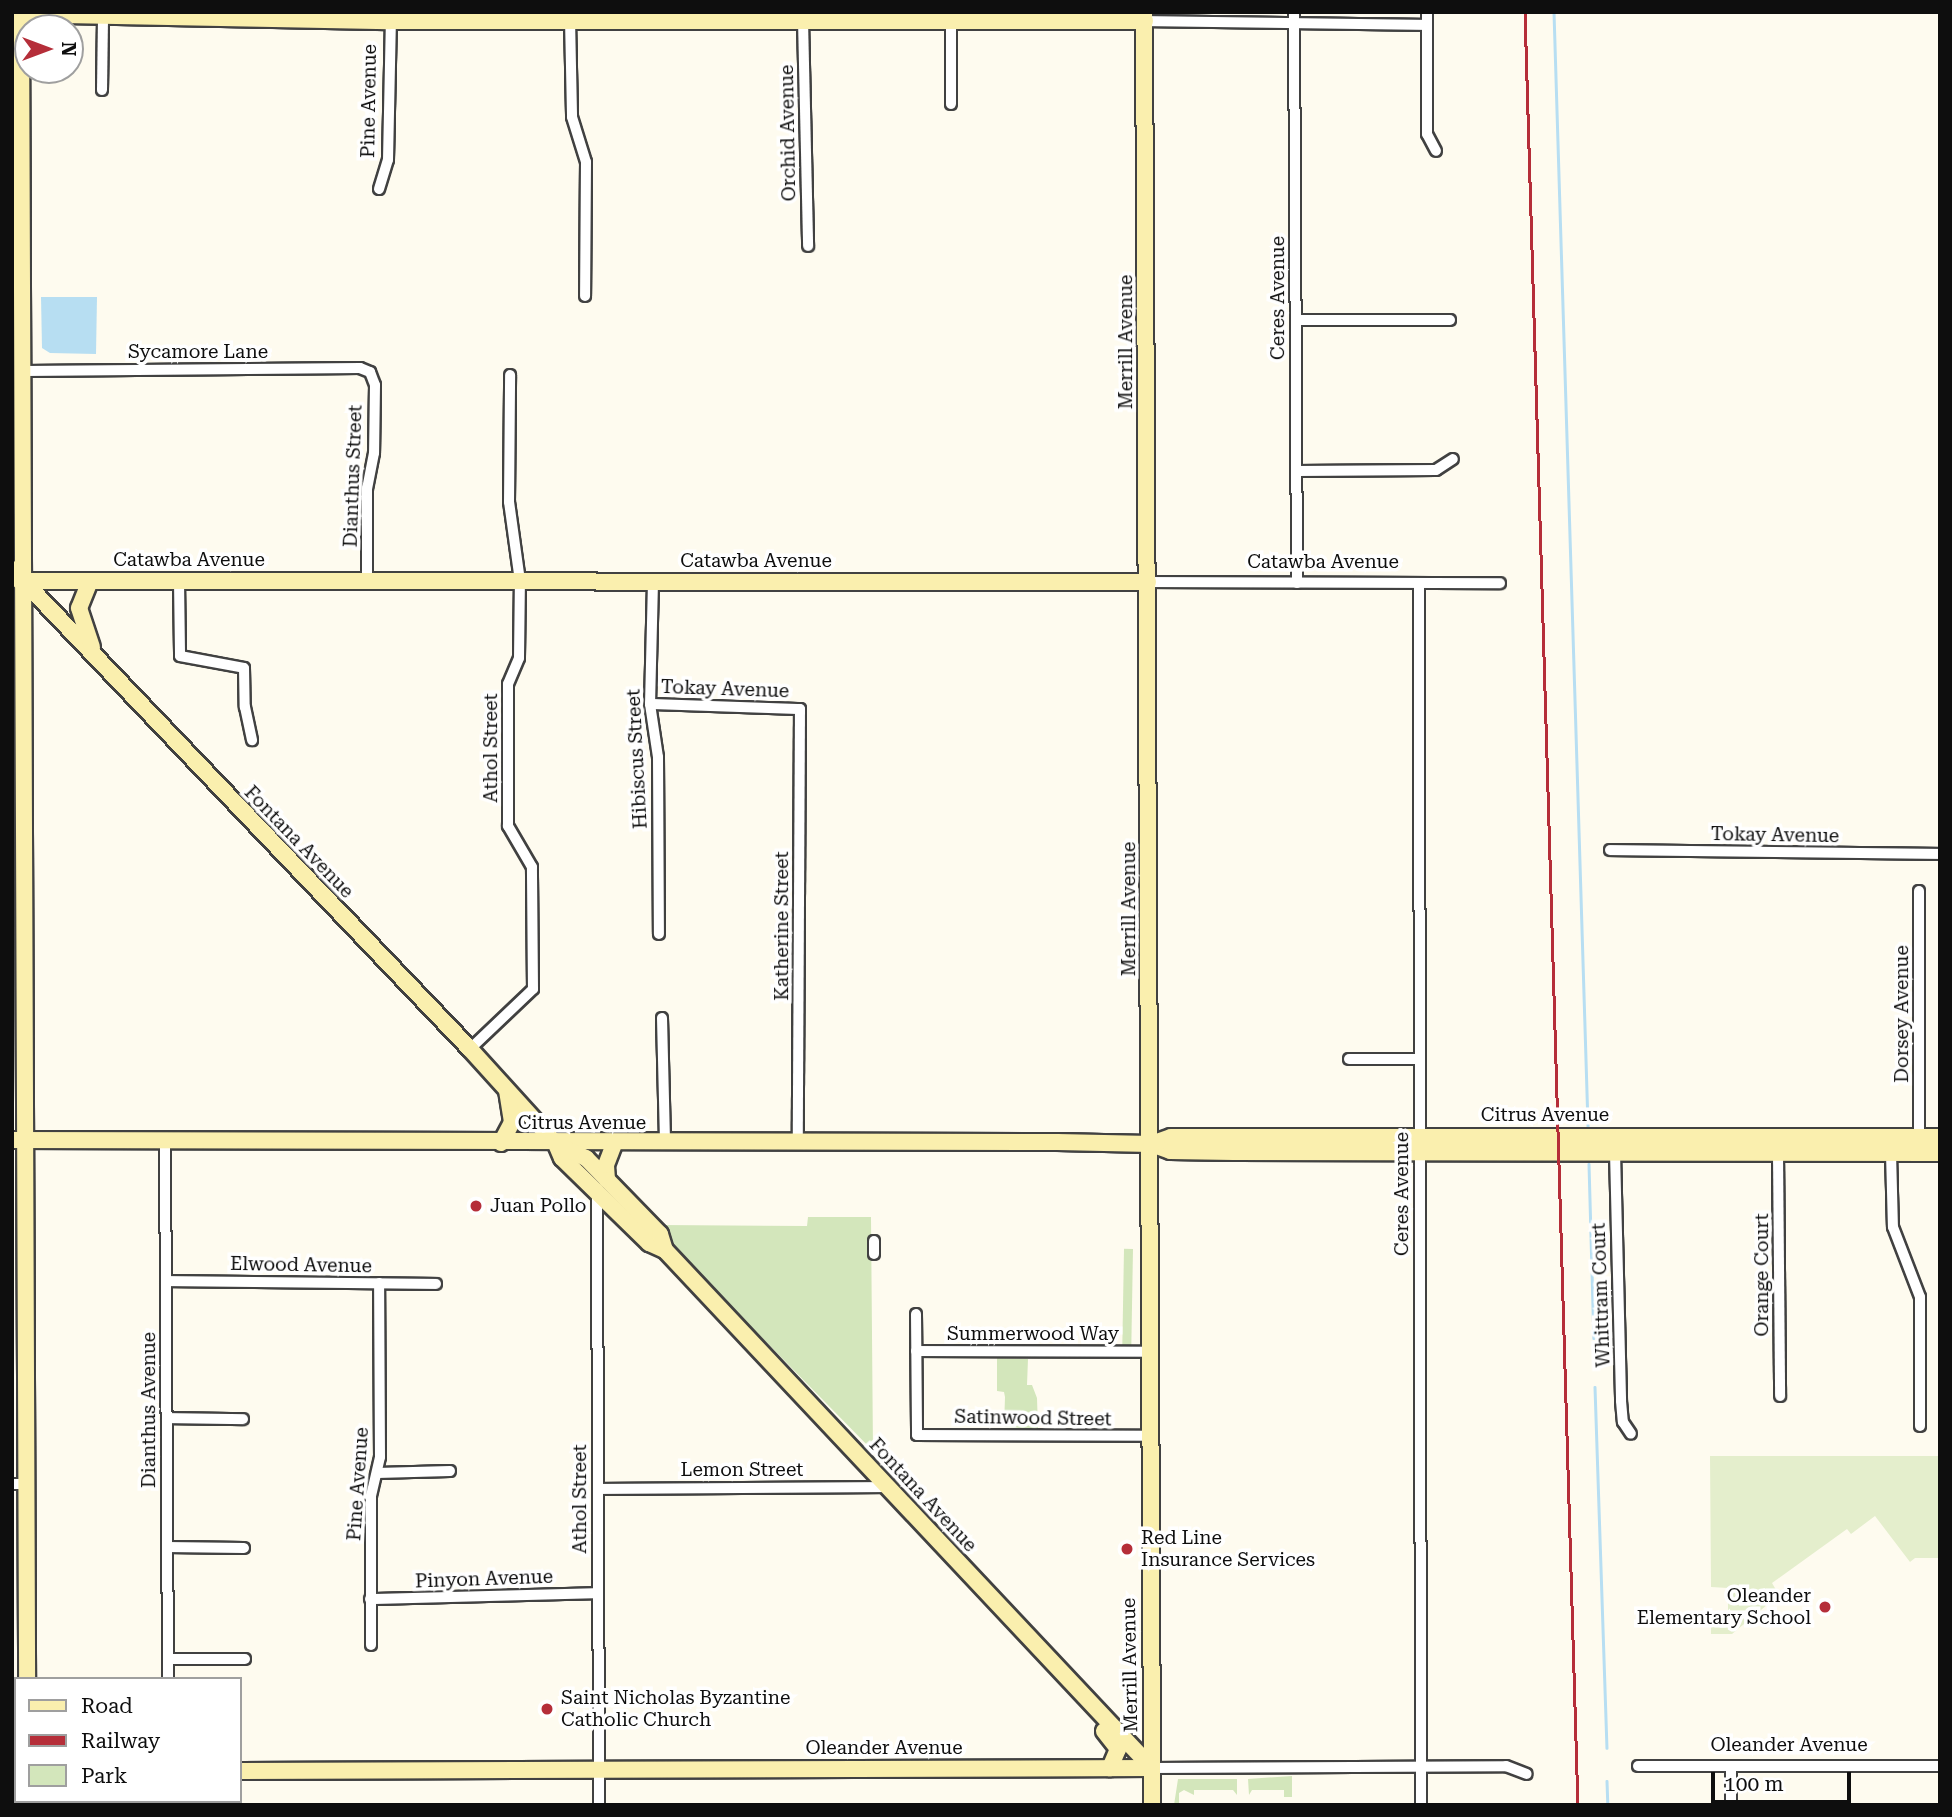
<!DOCTYPE html>
<html>
<head>
<meta charset="utf-8">
<style>
  body { margin:0 }
  #map { position:relative; width:1952px; height:1817px; overflow:hidden; background:#fefbef; font-family:"Roboto Serif",serif }
  div>[style] { position:absolute }
  .green>* { inset:0; background:#d3e6bb; transform-origin:0 0 }
  .pitch>* { inset:0; background:#e4eecc }
  .water>* { inset:0; background:#b7def2 }
  .stream>* { height:2.5px; margin:-1.25px; padding:0 1.25px; transform-origin:1.25px; border-radius:1.25px; background:#b7def2 }
  .roads { filter:drop-shadow(2px 0 #414141) drop-shadow(-2px 0 #414141) drop-shadow(0 2px #414141) drop-shadow(0 -2px #414141) }
  .street>* { height:10px; margin:-5px; padding:0 5px; transform-origin:5px; border-radius:5px; background:#fff }
  .secondary>* { height:16px; margin:-8px; padding:0 8px; transform-origin:8px; border-radius:8px; background:#faefae }
  .rail>* { height:2.5px; margin:-1.25px; padding:0 1.25px; transform-origin:1.25px; border-radius:1.25px; background:#b52e39 }
  .dots>* { width:19px; height:19px; translate:-50% -50%; box-sizing:border-box; border:4px solid #fff; border-radius:50% }
  span { translate:-50% -50%; white-space:nowrap; text-align:center; line-height:1.15; -webkit-text-stroke:7px #fff; paint-order:stroke }
  .street-label { font-size:19px; color:#0e0e0e }
  .poi-label { font-size:19px; color:#0e0e0e }
  .left { translate:0 -50%; text-align:left }
  .right { translate:-100% -50%; text-align:right }
  .frame { position:absolute; inset:0; border:14px solid #0e0e0e; pointer-events:none }
  .legend { position:absolute; left:14px; top:1677px; width:228px; height:126px; box-sizing:border-box; background:#fff; border:2px solid #9f9f9f; margin:0; padding:9px 12px; list-style:none; font-size:21px; color:#0e0e0e }
  .legend li { display:flex; align-items:center; gap:14px; height:35px }
  .legend b { width:35px; border:2px solid #9f9f9f }
  .north { position:absolute; left:14px; top:14px; width:70px; height:70px; box-sizing:border-box; background:#fff; border:2px solid #9f9f9f; border-radius:50%; rotate:90deg; font-size:19px; font-weight:700; line-height:28px; text-align:center; color:#0e0e0e }
  .north::after { content:''; display:block; margin:auto; width:24px; height:32px; background:#b52e39; clip-path:polygon(50% 0,100% 100%,50% 72%,0 100%) }
  .scale { position:absolute; left:1711px; top:1772px; width:140px; height:32px; box-sizing:border-box; border:4px solid #0e0e0e; border-top:0; padding-left:9px; font-size:21px; line-height:24px; white-space:nowrap; color:#0e0e0e; -webkit-text-stroke:5px #fff; paint-order:stroke }
</style>
</head>
<body>
<div id="map">
  <div class="green">
    <div style="clip-path:polygon(808px 1217px,871px 1217px,873px 1451px,665px 1239px,661px 1225px,807px 1226px)"></div>
    <div style="left:1133px;top:1249px;width:97px;height:9px;rotate:91deg"></div>
    <div style="clip-path:polygon(997px 1358px,1028px 1359px,1027px 1385px,1032px 1385px,1037px 1398px,1038px 1429px,1004px 1427px,1005px 1397px,1004px 1392px,997px 1391px)"></div>
    <div style="clip-path:polygon(1292px 1776px,1292px 1797px,1284px 1797px,1284px 1790px,1252px 1790px,1249px 1795px,1248px 1779px)"></div>
    <div style="clip-path:polygon(1178px 1779px,1237px 1779px,1237px 1795px,1233px 1790px,1194px 1790px,1194px 1795px,1184px 1790px,1179px 1793px,1179px 1805px,1174px 1805px)"></div>
  </div>
  <div class="pitch">
    <div style="clip-path:polygon(1710px 1456px,1940px 1456px,1940px 1558px,1915px 1558px,1910px 1562px,1875px 1516px,1851px 1534px,1847px 1529px,1772px 1583px,1779px 1595px,1732px 1634px,1711px 1634px,1711px 1613px,1728px 1614px,1728px 1588px,1711px 1587px)"></div>
  </div>
  <div class="water">
    <div style="clip-path:polygon(41px 297px,97px 297px,96px 354px,50px 353px,42px 348px)"></div>
  </div>
  <div class="stream">
    <div style="left:1554px;top:12px;width:1115px;rotate:88.25deg"></div>
    <div style="left:1589px;top:1164px;width:174px;rotate:88.4deg"></div>
    <div style="left:1595px;top:1387px;width:361px;rotate:88.1deg"></div>
    <div style="left:1607px;top:1781px;width:24px;rotate:88deg"></div>
  </div>
  <div class="roads">
    <div class="street">
      <div style="left:1294px;top:12px;width:571px;rotate:89.7deg"></div>
      <div style="left:1427px;top:12px;width:122px;rotate:90deg"></div>
      <div style="left:1427px;top:134px;width:19px;rotate:62deg"></div>
      <div style="left:570px;top:19px;width:98px;rotate:88.8deg"></div>
      <div style="left:572px;top:117px;width:47px;rotate:72.7deg"></div>
      <div style="left:586px;top:162px;width:134px;rotate:90.4deg"></div>
      <div style="left:803px;top:20px;width:226px;rotate:88.7deg"></div>
      <div style="left:1145px;top:21px;width:282px;rotate:0.8deg"></div>
      <div style="left:102px;top:90px;width:74px;rotate:-89.2deg"></div>
      <div style="left:951px;top:104px;width:81px;rotate:-90deg"></div>
      <div style="left:379px;top:189px;width:30px;rotate:-73deg"></div>
      <div style="left:388px;top:160px;width:148px;rotate:-88.8deg"></div>
      <div style="left:1296px;top:320px;width:154px"></div>
      <div style="left:25px;top:371px;width:335px;rotate:-0.5deg"></div>
      <div style="left:360px;top:368px;width:11px;rotate:22deg"></div>
      <div style="left:370px;top:372px;width:14px;rotate:69deg"></div>
      <div style="left:375px;top:385px;width:68px;rotate:90.8deg"></div>
      <div style="left:374px;top:453px;width:36px;rotate:101deg"></div>
      <div style="left:367px;top:488px;width:93px;rotate:90deg"></div>
      <div style="left:1297px;top:471px;width:139px;rotate:-0.4deg"></div>
      <div style="left:1436px;top:470px;width:20px;rotate:-33deg"></div>
      <div style="left:179px;top:581px;width:75px;rotate:89.2deg"></div>
      <div style="left:180px;top:656px;width:65px;rotate:10.6deg"></div>
      <div style="left:244px;top:668px;width:39px;rotate:89deg"></div>
      <div style="left:245px;top:707px;width:34px;rotate:78deg"></div>
      <div style="left:653px;top:582px;width:122px;rotate:91.4deg"></div>
      <div style="left:650px;top:704px;width:54px;rotate:81.4deg"></div>
      <div style="left:658px;top:757px;width:177px;rotate:89.7deg"></div>
      <div style="left:1148px;top:582px;width:352px;rotate:0.2deg"></div>
      <div style="left:1419px;top:583px;width:1222px;rotate:89.91deg"></div>
      <div style="left:650px;top:704px;width:150px;rotate:1.9deg"></div>
      <div style="left:800px;top:709px;width:435px;rotate:90.3deg"></div>
      <div style="left:1610px;top:850px;width:330px;rotate:0.7deg"></div>
      <div style="left:1919px;top:891px;width:246px;rotate:90deg"></div>
      <div style="left:662px;top:1018px;width:126px;rotate:88.6deg"></div>
      <div style="left:470px;top:1049px;width:87px;rotate:-43.6deg"></div>
      <div style="left:533px;top:989px;width:122px;rotate:-90.5deg"></div>
      <div style="left:532px;top:867px;width:48px;rotate:-120.3deg"></div>
      <div style="left:508px;top:826px;width:142px;rotate:-90deg"></div>
      <div style="left:508px;top:684px;width:28px;rotate:-67deg"></div>
      <div style="left:519px;top:658px;width:77px;rotate:-89.3deg"></div>
      <div style="left:520px;top:581px;width:80px;rotate:-97.9deg"></div>
      <div style="left:509px;top:502px;width:127px;rotate:-89.5deg"></div>
      <div style="left:1349px;top:1059px;width:70px"></div>
      <div style="left:165px;top:1141px;width:538px;rotate:89.68deg"></div>
      <div style="left:1615px;top:1152px;width:249px;rotate:88.6deg"></div>
      <div style="left:1621px;top:1401px;width:21px;rotate:85deg"></div>
      <div style="left:1623px;top:1422px;width:14px;rotate:56deg"></div>
      <div style="left:1778px;top:1153px;width:243px;rotate:89.5deg"></div>
      <div style="left:1891px;top:1153px;width:74px;rotate:88.5deg"></div>
      <div style="left:1893px;top:1227px;width:75px;rotate:68.9deg"></div>
      <div style="left:1920px;top:1297px;width:129px;rotate:90deg"></div>
      <div style="left:597px;top:1193px;width:612px;rotate:89.81deg"></div>
      <div style="left:874px;top:1241px;width:13px;rotate:90deg"></div>
      <div style="left:166px;top:1281px;width:270px;rotate:0.6deg"></div>
      <div style="left:916px;top:1314px;width:121px;rotate:89.5deg"></div>
      <div style="left:917px;top:1435px;width:232px;rotate:0.2deg"></div>
      <div style="left:916px;top:1351px;width:234px;rotate:0.2deg"></div>
      <div style="left:167px;top:1418px;width:76px;rotate:0.8deg"></div>
      <div style="left:377px;top:1473px;width:73px;rotate:-1.6deg"></div>
      <div style="left:12px;top:1484px;width:15px"></div>
      <div style="left:598px;top:1489px;width:289px;rotate:-0.4deg"></div>
      <div style="left:167px;top:1547px;width:77px;rotate:0.7deg"></div>
      <div style="left:370px;top:1599px;width:228px;rotate:-1.5deg"></div>
      <div style="left:371px;top:1645px;width:149px;rotate:-90deg"></div>
      <div style="left:371px;top:1496px;width:40px;rotate:-77deg"></div>
      <div style="left:380px;top:1457px;width:174px;rotate:-90.3deg"></div>
      <div style="left:168px;top:1659px;width:77px"></div>
      <div style="left:1638px;top:1766px;width:302px"></div>
      <div style="left:1731px;top:1766px;width:39px;rotate:90deg"></div>
      <div style="left:1152px;top:1768px;width:354px;rotate:-0.3deg"></div>
      <div style="left:1506px;top:1766px;width:22px;rotate:21deg"></div>
    </div>
    <div class="secondary">
      <div style="left:21px;top:12px;width:1667px;rotate:89.79deg"></div>
      <div style="left:1144px;top:12px;width:1793px;rotate:89.74deg"></div>
      <div style="left:12px;top:14px;width:378px;rotate:1.1deg"></div>
      <div style="left:390px;top:21px;width:755px"></div>
      <div style="left:12px;top:569px;width:663px;rotate:46.34deg"></div>
      <div style="left:470px;top:1049px;width:128px;rotate:47.8deg"></div>
      <div style="left:556px;top:1144px;width:15px;rotate:67deg"></div>
      <div style="left:562px;top:1158px;width:122px;rotate:44.3deg"></div>
      <div style="left:649px;top:1243px;width:17px;rotate:24deg"></div>
      <div style="left:665px;top:1250px;width:711px;rotate:46.77deg"></div>
      <div style="left:20px;top:581px;width:1128px;rotate:0.05deg"></div>
      <div style="left:90px;top:581px;width:29px;rotate:112deg"></div>
      <div style="left:79px;top:608px;width:41px;rotate:71.6deg"></div>
      <div style="left:12px;top:1140px;width:1045px;rotate:0.11deg"></div>
      <div style="left:1057px;top:1142px;width:94px;rotate:1.2deg"></div>
      <div style="left:1151px;top:1144px;width:20px;rotate:20deg"></div>
      <div style="left:1170px;top:1151px;width:64px;rotate:0.9deg"></div>
      <div style="left:1234px;top:1152px;width:706px;rotate:0.08deg"></div>
      <div style="left:501px;top:1143px;width:24px;rotate:-62deg"></div>
      <div style="left:512px;top:1122px;width:31px;rotate:-99deg"></div>
      <div style="left:1151px;top:1144px;width:21px;rotate:-19deg"></div>
      <div style="left:1171px;top:1137px;width:769px"></div>
      <div style="left:560px;top:1146px;width:29px;rotate:25deg"></div>
      <div style="left:586px;top:1158px;width:106px;rotate:45.8deg"></div>
      <div style="left:660px;top:1234px;width:17px;rotate:73deg"></div>
      <div style="left:607px;top:1180px;width:15px;rotate:-94deg"></div>
      <div style="left:606px;top:1165px;width:22px;rotate:-69deg"></div>
      <div style="left:1104px;top:1731px;width:23px;rotate:52deg"></div>
      <div style="left:1118px;top:1749px;width:21px;rotate:113deg"></div>
      <div style="left:12px;top:1771px;width:4px"></div>
      <div style="left:240px;top:1771px;width:912px;rotate:-0.19deg"></div>
      <div style="left:28px;top:1801px;width:4px;rotate:90deg"></div>
    </div>
  </div>
  <div class="rail">
    <div style="left:1525px;top:12px;width:1794px;rotate:88.31deg"></div>
  </div>
  <div class="dots">
    <div style="left:476px;top:1206px;background:#b52e39"></div>
    <div style="left:1127px;top:1549px;background:#b52e39"></div>
    <div style="left:1825px;top:1607px;background:#b52e39"></div>
    <div style="left:547px;top:1709px;background:#b52e39"></div>
  </div>
  <div class="street-label">
    <span style="left:369px;top:101px;rotate:-89deg">Pine Avenue</span>
    <span style="left:788px;top:133px;rotate:-91deg">Orchid Avenue</span>
    <span style="left:1278px;top:298px;rotate:-90deg">Ceres Avenue</span>
    <span style="left:1126px;top:342px;rotate:-90deg">Merrill Avenue</span>
    <span style="left:198px;top:352px">Sycamore Lane</span>
    <span style="left:353px;top:476px;rotate:-88deg">Dianthus Street</span>
    <span style="left:189px;top:560px">Catawba Avenue</span>
    <span style="left:756px;top:561px">Catawba Avenue</span>
    <span style="left:1323px;top:562px">Catawba Avenue</span>
    <span style="left:725px;top:689px;rotate:2deg">Tokay Avenue</span>
    <span style="left:491px;top:748px;rotate:-90deg">Athol Street</span>
    <span style="left:637px;top:759px;rotate:-93deg">Hibiscus Street</span>
    <span style="left:1775px;top:835px;rotate:1deg">Tokay Avenue</span>
    <span style="left:299px;top:842px;rotate:46deg">Fontana Avenue</span>
    <span style="left:1129px;top:909px;rotate:-90deg">Merrill Avenue</span>
    <span style="left:782px;top:926px;rotate:-90deg">Katherine Street</span>
    <span style="left:1902px;top:1014px;rotate:-90deg">Dorsey Avenue</span>
    <span style="left:1545px;top:1115px">Citrus Avenue</span>
    <span style="left:582px;top:1123px">Citrus Avenue</span>
    <span style="left:1402px;top:1194px;rotate:-90deg">Ceres Avenue</span>
    <span style="left:301px;top:1265px;rotate:1deg">Elwood Avenue</span>
    <span style="left:1762px;top:1275px;rotate:-90deg">Orange Court</span>
    <span style="left:1601px;top:1295px;rotate:-92deg">Whittram Court</span>
    <span style="left:1033px;top:1334px">Summerwood Way</span>
    <span style="left:149px;top:1410px;rotate:-90deg">Dianthus Avenue</span>
    <span style="left:1033px;top:1418px;rotate:1deg">Satinwood Street</span>
    <span style="left:742px;top:1470px">Lemon Street</span>
    <span style="left:358px;top:1484px;rotate:-86deg">Pine Avenue</span>
    <span style="left:923px;top:1495px;rotate:47deg">Fontana Avenue</span>
    <span style="left:580px;top:1499px;rotate:-90deg">Athol Street</span>
    <span style="left:484px;top:1579px;rotate:-2deg">Pinyon Avenue</span>
    <span style="left:1130px;top:1665px;rotate:-91deg">Merrill Avenue</span>
    <span style="left:1789px;top:1745px">Oleander Avenue</span>
    <span style="left:884px;top:1748px">Oleander Avenue</span>
  </div>
  <div class="poi-label">
    <span class="left" style="left:490px;top:1206px">Juan Pollo</span>
    <span class="left" style="left:1141px;top:1549px">Red Line<br>Insurance Services</span>
    <span class="right" style="left:1811px;top:1607px">Oleander<br>Elementary School</span>
    <span class="left" style="left:561px;top:1709px">Saint Nicholas Byzantine<br>Catholic Church</span>
  </div>
  <div class="frame"></div>
  <ul class="legend">
  <li><b style="height:9px;background:#faefae"></b>Road</li>
  <li><b style="height:9px;background:#b52e39"></b>Railway</li>
  <li><b style="height:19px;background:#d3e6bb"></b>Park</li>
  </ul>
  <div class="north">N</div>
  <div class="scale">100 m</div>
</div>
</body>
</html>
